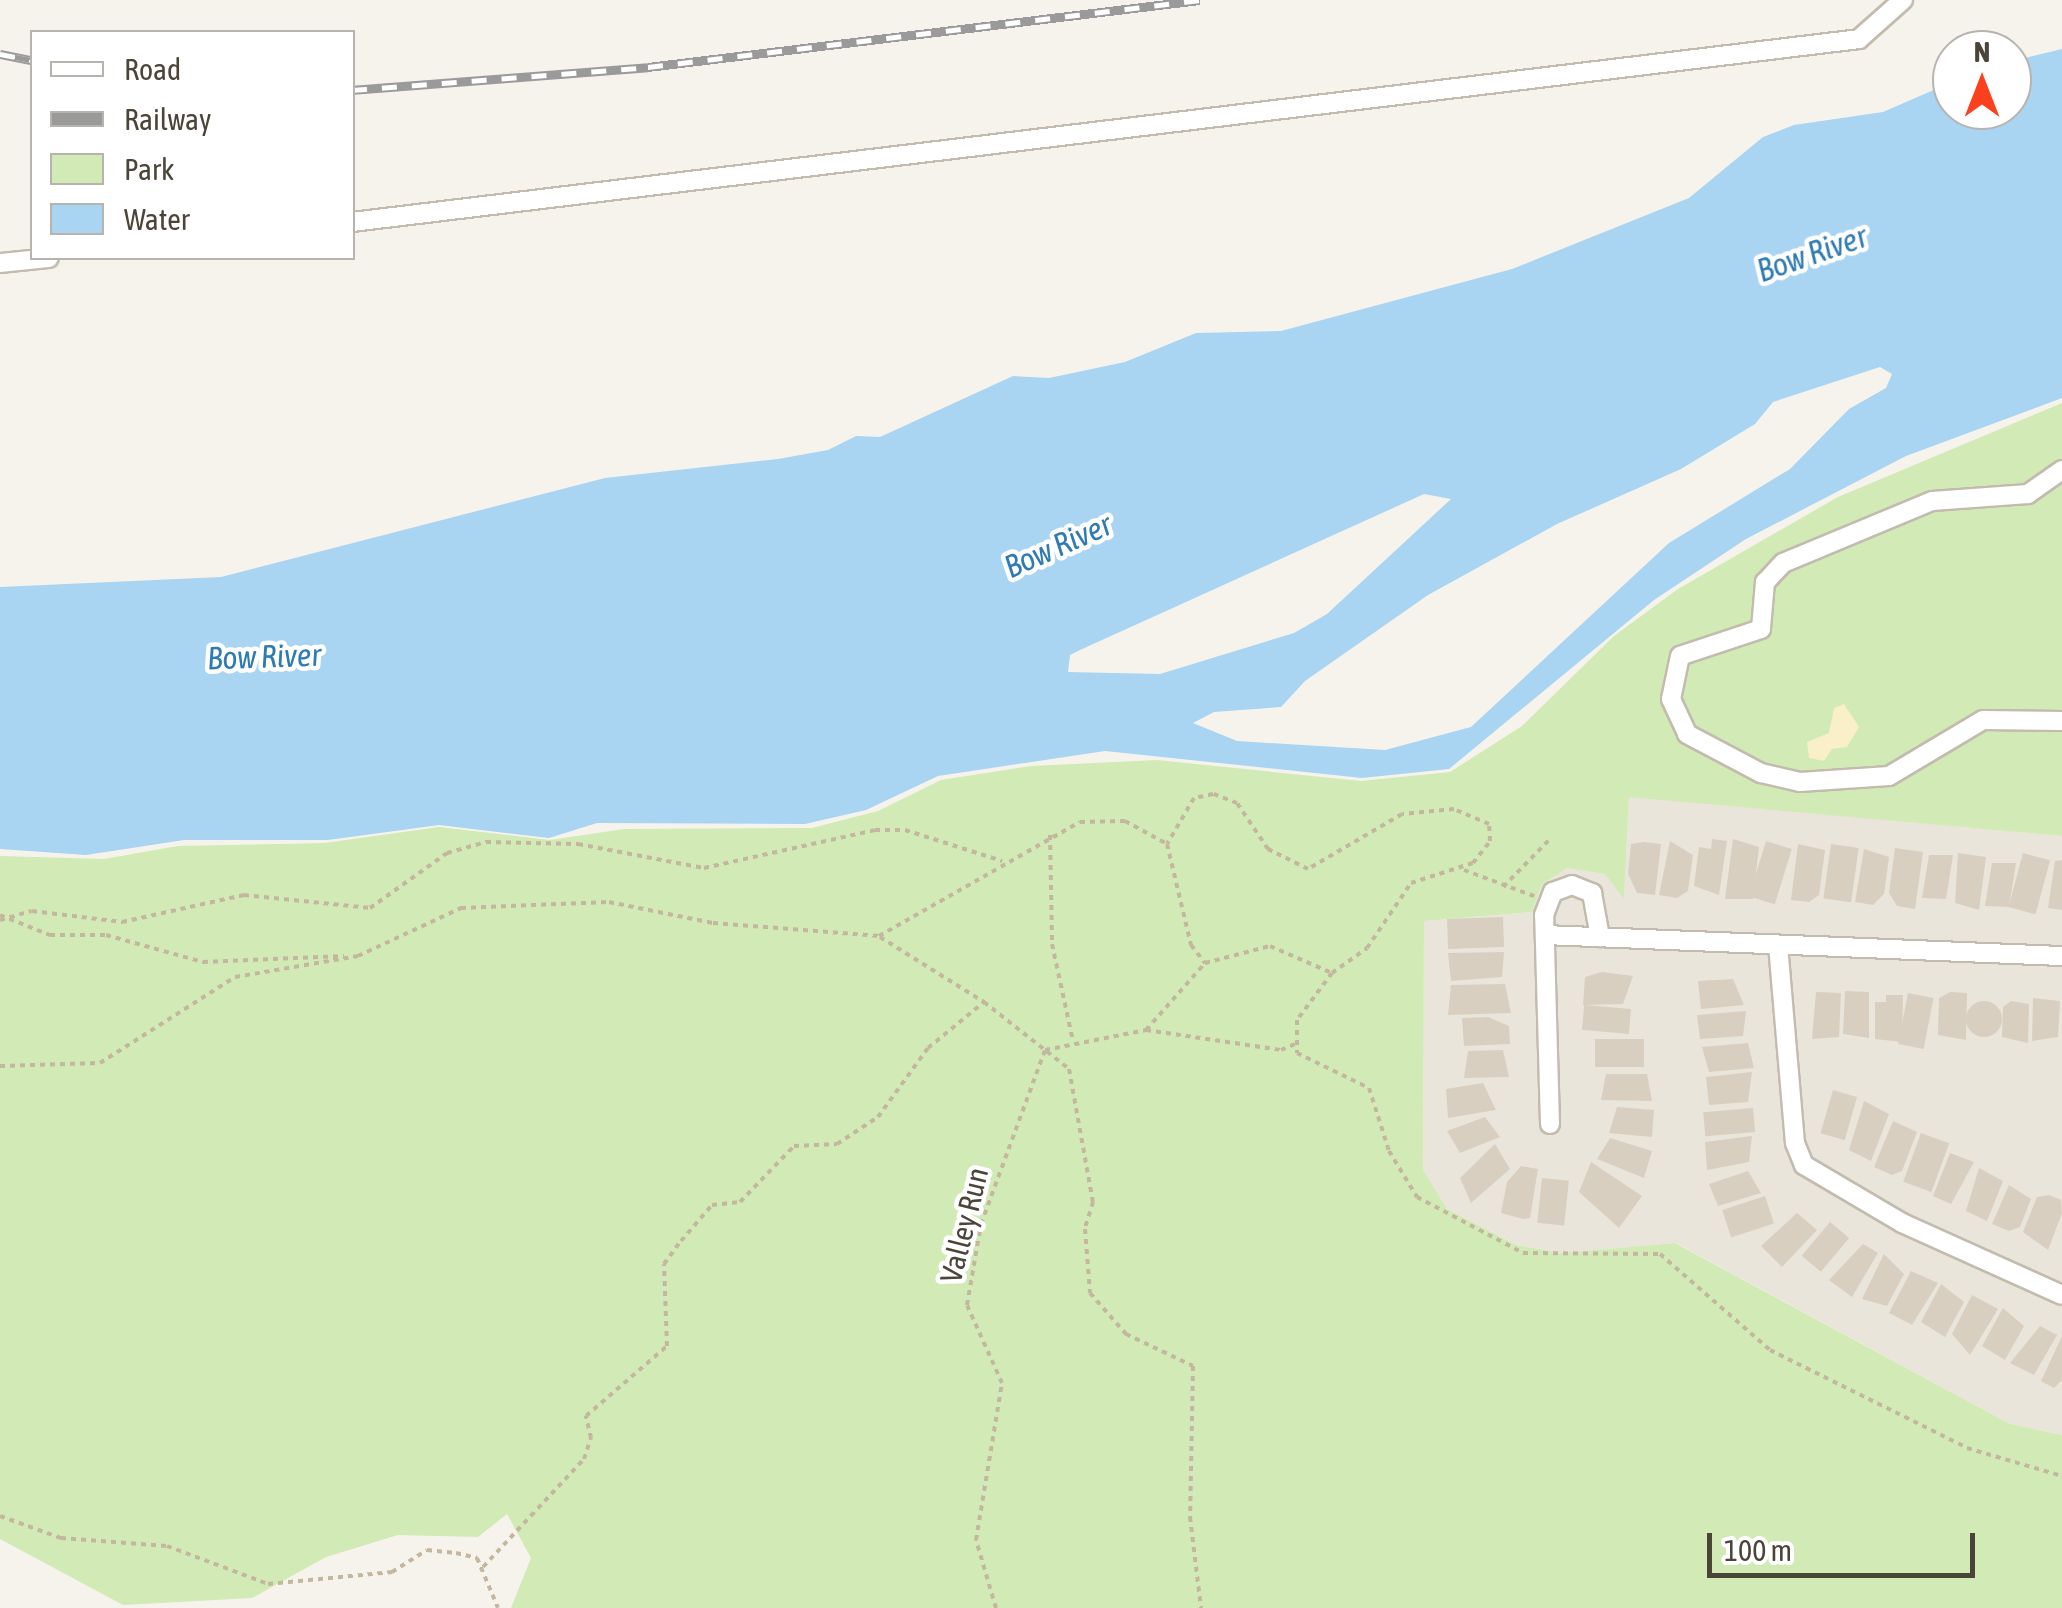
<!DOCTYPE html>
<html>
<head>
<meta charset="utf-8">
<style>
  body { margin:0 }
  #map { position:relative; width:2062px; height:1608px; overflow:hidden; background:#f6f3ec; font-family:"Asap Condensed",sans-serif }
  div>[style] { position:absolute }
  .residential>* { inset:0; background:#eae5da }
  .green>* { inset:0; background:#d2eab5 }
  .sand>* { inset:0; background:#f9efc9 }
  .water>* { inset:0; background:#a9d4f2 }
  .building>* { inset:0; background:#d8cfc1; transform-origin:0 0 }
  .round { border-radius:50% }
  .path>* { height:4px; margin-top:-2px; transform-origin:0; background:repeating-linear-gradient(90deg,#c4b79f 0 5px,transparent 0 10px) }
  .roads { filter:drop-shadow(2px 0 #c2bbae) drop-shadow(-2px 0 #c2bbae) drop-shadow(0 2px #c2bbae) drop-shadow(0 -2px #c2bbae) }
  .minor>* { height:18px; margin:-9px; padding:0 9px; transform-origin:9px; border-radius:9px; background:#fff }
  .rail>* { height:9px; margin-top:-4.5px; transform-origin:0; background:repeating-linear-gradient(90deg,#fff 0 15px,#9a9a9a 0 30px); box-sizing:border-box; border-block:2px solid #9a9a9a }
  span { translate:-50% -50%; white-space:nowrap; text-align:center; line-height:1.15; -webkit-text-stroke:9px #fff; paint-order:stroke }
  .street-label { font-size:30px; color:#4b4439 }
  .water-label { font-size:32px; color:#2e7ab2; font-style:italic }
  .legend { position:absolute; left:30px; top:30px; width:325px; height:230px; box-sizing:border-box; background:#fff; border:2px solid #b7b4b0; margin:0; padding:12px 18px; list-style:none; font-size:30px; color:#4b4439 }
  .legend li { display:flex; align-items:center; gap:20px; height:50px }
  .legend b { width:50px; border:2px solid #b7b4b0 }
  .north { position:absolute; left:1932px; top:30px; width:100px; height:100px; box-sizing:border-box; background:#fff; border:2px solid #b7b4b0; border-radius:50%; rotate:0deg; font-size:28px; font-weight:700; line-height:40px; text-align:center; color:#4b4439 }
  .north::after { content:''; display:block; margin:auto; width:35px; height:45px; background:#fc3f1d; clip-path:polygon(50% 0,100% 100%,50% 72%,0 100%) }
  .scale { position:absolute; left:1707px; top:1533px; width:268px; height:45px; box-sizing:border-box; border:5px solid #4b4439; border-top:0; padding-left:12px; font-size:30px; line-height:35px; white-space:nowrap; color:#4b4439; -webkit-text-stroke:8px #fff; paint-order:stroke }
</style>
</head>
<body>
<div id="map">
  <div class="residential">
    <div style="clip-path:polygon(1629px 796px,2062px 836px,2062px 1435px,2010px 1424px,1676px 1243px,1561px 1253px,1518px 1245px,1447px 1209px,1423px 1171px,1424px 921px,1532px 912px,1542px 884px,1567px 868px,1605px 874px,1624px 897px)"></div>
  </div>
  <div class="green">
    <div style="clip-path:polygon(2062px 403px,2062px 836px,1629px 797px,1624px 899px,1605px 874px,1567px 868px,1542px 884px,1532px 912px,1424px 921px,1423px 1170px,1447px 1209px,1517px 1245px,1561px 1253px,1675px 1243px,2010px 1424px,2062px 1435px,2062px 1608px,511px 1608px,531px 1558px,507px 1514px,478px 1537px,398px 1535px,326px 1557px,252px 1598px,123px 1605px,0 1539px,0 856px,104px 859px,178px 846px,325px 843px,439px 827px,550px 840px,624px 829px,812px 828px,878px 811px,941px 780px,1031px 766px,1157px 760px,1361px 781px,1450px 772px,1522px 726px,1614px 636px,1678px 589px,1838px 497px)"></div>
  </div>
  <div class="sand">
    <div style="clip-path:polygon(1844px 704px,1859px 727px,1847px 747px,1832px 749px,1824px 761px,1809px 758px,1807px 742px,1829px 733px,1834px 708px)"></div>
  </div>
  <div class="water">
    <div style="clip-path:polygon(evenodd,2062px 49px,2062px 398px,1906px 456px,1746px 539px,1654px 600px,1449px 769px,1362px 778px,1105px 751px,938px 776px,866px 810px,805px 824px,597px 823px,549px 838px,439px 825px,328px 840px,184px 840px,86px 855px,0 849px,0 587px,221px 577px,605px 478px,778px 459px,828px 450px,856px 436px,880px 437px,1013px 376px,1049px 378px,1125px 362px,1196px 333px,1281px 331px,1512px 269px,1689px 198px,1763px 137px,1794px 125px,1883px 112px,1952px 82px,1952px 110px,2012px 110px,2012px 61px,2062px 49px,1880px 367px,1892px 374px,1886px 388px,1849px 409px,1790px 469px,1669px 543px,1471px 727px,1385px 750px,1237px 741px,1193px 723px,1214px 712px,1281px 707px,1305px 681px,1428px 595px,1557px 524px,1681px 469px,1755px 424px,1773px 402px,1880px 367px,2062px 49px,1424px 494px,1451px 499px,1327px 614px,1294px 633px,1160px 674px,1068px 672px,1070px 655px,1080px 650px,1424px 494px)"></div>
  </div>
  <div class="building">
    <div style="clip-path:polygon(1712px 839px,1727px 841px,1719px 895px,1694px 886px,1699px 847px,1711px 849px)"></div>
    <div style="clip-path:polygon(1733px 839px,1759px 847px,1753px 899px,1725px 899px)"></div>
    <div style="clip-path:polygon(1670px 841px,1693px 855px,1688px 891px,1677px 898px,1659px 895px)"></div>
    <div style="left:1766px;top:841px;width:27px;height:58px;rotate:17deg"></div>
    <div style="clip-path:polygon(1644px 842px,1661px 844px,1655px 895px,1637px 893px,1628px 874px,1631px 844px)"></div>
    <div style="clip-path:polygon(1798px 844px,1825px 850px,1819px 895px,1809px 902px,1791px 900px)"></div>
    <div style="left:1831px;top:844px;width:28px;height:55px;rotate:8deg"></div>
    <div style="clip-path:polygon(1895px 848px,1923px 852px,1915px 909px,1897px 906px,1889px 893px)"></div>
    <div style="clip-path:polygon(1864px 849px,1889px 857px,1884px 894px,1873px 905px,1855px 902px)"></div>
    <div style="clip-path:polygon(1958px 853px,1986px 857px,1979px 910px,1955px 903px)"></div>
    <div style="left:2023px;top:853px;width:28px;height:56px;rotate:15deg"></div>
    <div style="clip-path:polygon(1929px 855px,1953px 855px,1946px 899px,1922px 898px)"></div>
    <div style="clip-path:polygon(2062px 860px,2062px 910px,2048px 908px,2055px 861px)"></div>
    <div style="clip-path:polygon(1992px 863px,2016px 863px,2009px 907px,1985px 906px)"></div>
    <div style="left:1503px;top:917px;width:30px;height:56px;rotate:88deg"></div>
    <div style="clip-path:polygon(1504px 952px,1502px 977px,1451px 981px,1448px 953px)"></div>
    <div style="clip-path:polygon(1602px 972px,1633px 976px,1623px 1004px,1583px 1005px,1585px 977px)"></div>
    <div style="clip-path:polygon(1733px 979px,1744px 1005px,1701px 1009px,1698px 981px)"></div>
    <div style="clip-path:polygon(1505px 984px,1511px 1013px,1448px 1015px,1451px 985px)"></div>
    <div style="clip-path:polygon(1845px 991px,1869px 992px,1869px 1038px,1843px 1034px)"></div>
    <div style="clip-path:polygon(1816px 992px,1841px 993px,1839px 1037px,1812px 1039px)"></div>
    <div style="clip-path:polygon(1950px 992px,1967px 993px,1966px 1040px,1938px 1035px,1939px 998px)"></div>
    <div style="left:1908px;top:993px;width:26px;height:52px;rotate:11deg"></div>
    <div style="clip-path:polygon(1886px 995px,1903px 995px,1902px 1042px,1875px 1039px,1875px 1002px,1886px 1002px)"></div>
    <div style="clip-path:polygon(2033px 998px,2060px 1001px,2058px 1037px,2032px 1041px)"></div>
    <div style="clip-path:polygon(2011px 1001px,2029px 1004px,2028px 1043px,2002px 1037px,2003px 1007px)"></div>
    <div class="round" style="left:1966px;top:1001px;width:36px;height:36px"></div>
    <div style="left:1631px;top:1009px;width:25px;height:47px;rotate:95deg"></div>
    <div style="clip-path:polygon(1746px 1011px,1743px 1036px,1700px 1039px,1697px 1015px)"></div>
    <div style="clip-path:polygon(1488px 1017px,1509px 1026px,1510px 1044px,1464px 1046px,1462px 1018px)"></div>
    <div style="left:1644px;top:1039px;width:28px;height:49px;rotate:90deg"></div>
    <div style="clip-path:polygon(1748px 1043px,1754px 1068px,1709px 1072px,1702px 1047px)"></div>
    <div style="clip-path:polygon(1503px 1050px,1509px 1077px,1464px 1078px,1468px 1051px)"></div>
    <div style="clip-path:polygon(1752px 1072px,1748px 1102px,1709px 1105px,1706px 1077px)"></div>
    <div style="clip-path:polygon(1606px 1074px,1647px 1074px,1652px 1101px,1601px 1100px)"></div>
    <div style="clip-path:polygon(1483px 1083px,1496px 1110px,1448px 1118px,1446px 1089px)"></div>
    <div style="left:1833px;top:1090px;width:25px;height:45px;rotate:16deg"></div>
    <div style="clip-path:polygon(1864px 1101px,1889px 1114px,1871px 1161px,1849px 1150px)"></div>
    <div style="clip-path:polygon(1617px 1107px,1654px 1110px,1652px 1137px,1609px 1133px)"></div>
    <div style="left:1753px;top:1108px;width:24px;height:50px;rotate:85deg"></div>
    <div style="clip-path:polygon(1485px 1117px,1500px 1137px,1460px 1153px,1447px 1131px)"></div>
    <div style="clip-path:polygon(1893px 1121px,1917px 1132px,1902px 1171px,1892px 1175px,1874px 1167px)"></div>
    <div style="left:1921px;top:1133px;width:30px;height:52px;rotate:20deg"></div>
    <div style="clip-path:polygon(1752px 1136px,1749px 1162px,1707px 1170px,1705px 1142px)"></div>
    <div style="clip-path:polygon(1610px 1138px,1652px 1151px,1644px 1178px,1597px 1159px)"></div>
    <div style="clip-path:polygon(1495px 1144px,1510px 1169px,1471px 1203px,1460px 1178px)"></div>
    <div style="clip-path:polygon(1950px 1153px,1974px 1162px,1951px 1204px,1933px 1196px)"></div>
    <div style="clip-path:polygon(1591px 1162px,1642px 1196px,1619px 1228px,1579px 1192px)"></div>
    <div style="clip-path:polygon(1521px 1166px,1538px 1169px,1530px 1218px,1523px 1219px,1501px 1213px,1507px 1182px)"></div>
    <div style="clip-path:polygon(1979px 1168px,2003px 1181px,1987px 1221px,1966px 1211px)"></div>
    <div style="clip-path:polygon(1748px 1171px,1761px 1193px,1718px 1206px,1709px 1184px)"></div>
    <div style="left:1542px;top:1178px;width:27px;height:45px;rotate:6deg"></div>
    <div style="clip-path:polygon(2009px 1185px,2031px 1199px,2020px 1227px,2009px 1231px,1992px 1224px)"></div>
    <div style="clip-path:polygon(2049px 1195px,2061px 1200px,2062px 1213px,2048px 1250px,2023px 1232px,2037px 1197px)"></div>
    <div style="left:1765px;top:1196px;width:29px;height:45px;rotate:72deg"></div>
    <div style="clip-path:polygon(1797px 1213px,1817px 1230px,1782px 1267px,1761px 1246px)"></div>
    <div style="left:1830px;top:1222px;width:25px;height:44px;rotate:40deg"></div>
    <div style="clip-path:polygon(1863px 1244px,1878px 1253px,1852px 1297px,1829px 1280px)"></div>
    <div style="clip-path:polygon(1884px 1254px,1904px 1274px,1887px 1306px,1862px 1299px)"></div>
    <div style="clip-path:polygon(1911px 1271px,1938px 1283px,1912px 1325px,1889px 1313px)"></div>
    <div style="clip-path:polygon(1941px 1284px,1964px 1302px,1945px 1337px,1921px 1322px)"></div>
    <div style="clip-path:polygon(1972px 1295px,1998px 1309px,1970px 1355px,1952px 1334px)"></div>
    <div style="clip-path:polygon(2003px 1308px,2024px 1326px,2005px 1360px,1982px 1346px)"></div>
    <div style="clip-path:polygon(2040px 1326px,2057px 1335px,2034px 1375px,2010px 1363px)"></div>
    <div style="clip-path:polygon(2062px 1336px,2062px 1380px,2054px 1388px,2041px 1381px)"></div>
  </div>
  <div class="path">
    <div style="left:1050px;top:835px;width:109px;rotate:88.9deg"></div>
    <div style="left:1052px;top:944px;width:99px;rotate:77.8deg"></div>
    <div style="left:1464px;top:870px;width:75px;rotate:20.4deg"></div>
    <div style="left:1503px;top:887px;width:69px;rotate:-45.6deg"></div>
    <div style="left:0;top:915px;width:54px;rotate:21.8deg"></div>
    <div style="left:50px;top:935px;width:56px"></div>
    <div style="left:106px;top:935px;width:101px;rotate:15.6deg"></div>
    <div style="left:203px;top:962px;width:141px;rotate:-2.4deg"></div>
    <div style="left:0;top:920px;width:33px;rotate:-16deg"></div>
    <div style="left:32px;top:911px;width:91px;rotate:7deg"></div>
    <div style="left:122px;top:922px;width:125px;rotate:-12.5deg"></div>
    <div style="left:244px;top:895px;width:127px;rotate:5.9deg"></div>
    <div style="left:370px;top:908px;width:95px;rotate:-35.5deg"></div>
    <div style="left:447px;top:853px;width:41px;rotate:-15.8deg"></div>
    <div style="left:486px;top:842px;width:92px;rotate:1.2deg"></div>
    <div style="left:578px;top:844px;width:128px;rotate:10.8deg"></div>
    <div style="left:704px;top:868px;width:175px;rotate:-12.5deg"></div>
    <div style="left:875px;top:830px;width:30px"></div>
    <div style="left:905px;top:830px;width:102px;rotate:17.7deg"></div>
    <div style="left:880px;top:937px;width:123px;rotate:32deg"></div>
    <div style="left:984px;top:1002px;width:108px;rotate:38.2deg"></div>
    <div style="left:1069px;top:1069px;width:135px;rotate:79.8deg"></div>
    <div style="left:1093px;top:1202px;width:28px;rotate:107deg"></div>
    <div style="left:1085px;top:1229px;width:64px;rotate:85.5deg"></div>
    <div style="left:1090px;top:1293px;width:55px;rotate:48.7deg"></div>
    <div style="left:1126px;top:1334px;width:74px;rotate:25.5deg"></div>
    <div style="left:1193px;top:1366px;width:151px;rotate:91.1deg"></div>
    <div style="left:1190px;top:1517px;width:92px;rotate:83.1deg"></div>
    <div style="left:1332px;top:973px;width:43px;rotate:-35.5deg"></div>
    <div style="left:1367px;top:948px;width:78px;rotate:-55.9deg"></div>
    <div style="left:1411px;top:883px;width:65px;rotate:-17.9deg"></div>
    <div style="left:1473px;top:863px;width:28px;rotate:-52deg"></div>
    <div style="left:1490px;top:841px;width:17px;rotate:-93deg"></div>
    <div style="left:1489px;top:824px;width:38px;rotate:-157deg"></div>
    <div style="left:1454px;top:809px;width:52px;rotate:174.5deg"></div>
    <div style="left:1402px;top:814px;width:109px;rotate:149.7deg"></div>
    <div style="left:1308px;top:869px;width:45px;rotate:-153.4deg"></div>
    <div style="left:1268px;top:849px;width:55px;rotate:-124deg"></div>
    <div style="left:1237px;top:803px;width:26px;rotate:-159deg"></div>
    <div style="left:1213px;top:794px;width:19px;rotate:168deg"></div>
    <div style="left:1194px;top:798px;width:53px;rotate:120.4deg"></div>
    <div style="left:1167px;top:844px;width:104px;rotate:76.6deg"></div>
    <div style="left:1191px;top:945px;width:23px;rotate:52deg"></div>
    <div style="left:1205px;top:963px;width:67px;rotate:-14.7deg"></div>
    <div style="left:1270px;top:946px;width:68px;rotate:23.5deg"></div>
    <div style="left:1332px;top:973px;width:59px;rotate:126.7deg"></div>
    <div style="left:1297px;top:1020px;width:33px;rotate:90deg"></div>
    <div style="left:1297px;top:1053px;width:80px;rotate:25.9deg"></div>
    <div style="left:1369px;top:1088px;width:66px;rotate:72.4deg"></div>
    <div style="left:1389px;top:1151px;width:54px;rotate:58.7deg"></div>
    <div style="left:1417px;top:1197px;width:120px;rotate:27.8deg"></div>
    <div style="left:1523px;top:1253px;width:137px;rotate:0.4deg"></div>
    <div style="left:1660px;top:1254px;width:146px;rotate:41.1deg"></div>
    <div style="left:1770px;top:1350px;width:220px;rotate:26.4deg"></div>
    <div style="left:1967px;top:1448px;width:99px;rotate:16.4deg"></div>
    <div style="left:1146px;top:1030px;width:89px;rotate:-48.6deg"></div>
    <div style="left:1045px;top:1050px;width:103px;rotate:-11.2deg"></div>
    <div style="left:1146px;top:1030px;width:136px;rotate:8.4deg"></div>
    <div style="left:1281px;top:1050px;width:15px;rotate:-23deg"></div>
    <div style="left:0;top:1066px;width:100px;rotate:-1.7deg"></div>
    <div style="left:100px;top:1063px;width:160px;rotate:-32.5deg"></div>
    <div style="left:235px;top:977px;width:125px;rotate:-9.7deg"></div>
    <div style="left:358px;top:956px;width:114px;rotate:-25deg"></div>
    <div style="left:461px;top:908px;width:148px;rotate:-2.3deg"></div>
    <div style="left:609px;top:902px;width:106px;rotate:11.4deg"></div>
    <div style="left:713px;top:923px;width:167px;rotate:4.5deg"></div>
    <div style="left:879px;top:936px;width:231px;rotate:-29.6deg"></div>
    <div style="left:1080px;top:822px;width:45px;rotate:-1.3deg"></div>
    <div style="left:1125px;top:821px;width:48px;rotate:28.7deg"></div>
    <div style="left:0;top:1516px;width:65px;rotate:19.8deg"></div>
    <div style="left:61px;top:1538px;width:106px;rotate:4.3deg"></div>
    <div style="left:167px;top:1546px;width:108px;rotate:20.6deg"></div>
    <div style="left:268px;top:1584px;width:125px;rotate:-5.5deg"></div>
    <div style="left:392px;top:1572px;width:41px;rotate:-32.2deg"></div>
    <div style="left:427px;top:1550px;width:29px;rotate:6deg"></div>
    <div style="left:456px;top:1553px;width:22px;rotate:13deg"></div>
    <div style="left:477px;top:1558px;width:54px;rotate:67.2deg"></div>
    <div style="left:483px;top:1567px;width:148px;rotate:-46.9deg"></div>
    <div style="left:584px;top:1459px;width:22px;rotate:-72deg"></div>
    <div style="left:591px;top:1438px;width:23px;rotate:-103deg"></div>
    <div style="left:586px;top:1416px;width:107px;rotate:-40.8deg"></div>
    <div style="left:667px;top:1346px;width:82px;rotate:-92.1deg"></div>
    <div style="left:664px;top:1264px;width:29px;rotate:-54deg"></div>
    <div style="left:681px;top:1241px;width:48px;rotate:-49.3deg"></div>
    <div style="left:712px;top:1205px;width:28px;rotate:-6deg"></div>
    <div style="left:740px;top:1202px;width:78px;rotate:-46deg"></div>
    <div style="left:794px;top:1146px;width:43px;rotate:-2.7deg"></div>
    <div style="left:837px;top:1144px;width:49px;rotate:-33.4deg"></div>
    <div style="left:878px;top:1117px;width:85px;rotate:-54.1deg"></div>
    <div style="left:928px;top:1048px;width:72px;rotate:-39.4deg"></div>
    <div style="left:996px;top:1608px;width:71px;rotate:-106.4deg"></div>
    <div style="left:976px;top:1540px;width:159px;rotate:-80.6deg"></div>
    <div style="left:1002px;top:1383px;width:85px;rotate:-114.2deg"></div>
    <div style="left:967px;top:1305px;width:82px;rotate:-80.2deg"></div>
    <div style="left:981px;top:1224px;width:185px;rotate:-69.8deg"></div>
  </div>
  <div class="roads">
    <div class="minor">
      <div style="left:352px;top:222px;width:1518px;rotate:-6.92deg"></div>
      <div style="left:1859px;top:39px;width:59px;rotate:-41.6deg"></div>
      <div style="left:0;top:263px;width:49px;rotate:-5.8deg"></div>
      <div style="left:2062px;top:470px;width:42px;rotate:144.8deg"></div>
      <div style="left:2028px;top:494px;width:96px;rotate:175.8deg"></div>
      <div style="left:1932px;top:501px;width:161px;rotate:157.4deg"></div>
      <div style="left:1783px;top:563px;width:26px;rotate:133deg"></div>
      <div style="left:1765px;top:582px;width:47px;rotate:94.9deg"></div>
      <div style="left:1761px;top:629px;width:85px;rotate:161.6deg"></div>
      <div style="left:1680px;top:656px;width:44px;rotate:101.8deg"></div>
      <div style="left:1671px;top:699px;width:38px;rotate:65deg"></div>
      <div style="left:1687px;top:734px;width:84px;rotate:27.8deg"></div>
      <div style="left:1761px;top:773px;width:40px;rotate:13deg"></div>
      <div style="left:1800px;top:782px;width:89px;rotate:-3.9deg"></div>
      <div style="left:1889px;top:776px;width:109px;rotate:-30.8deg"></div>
      <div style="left:1983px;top:720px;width:79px;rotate:0.7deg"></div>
      <div style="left:1545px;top:935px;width:517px;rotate:2.33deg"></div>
      <div style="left:1778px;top:945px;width:199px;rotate:85.1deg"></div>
      <div style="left:1795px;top:1143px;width:24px;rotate:68deg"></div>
      <div style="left:1804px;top:1165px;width:114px;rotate:30.6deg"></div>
      <div style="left:1902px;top:1223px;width:175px;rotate:24.2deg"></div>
      <div style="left:1550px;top:1124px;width:209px;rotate:-91.6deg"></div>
      <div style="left:1544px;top:915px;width:25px;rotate:-69deg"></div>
      <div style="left:1553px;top:892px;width:20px;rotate:-20deg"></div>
      <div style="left:1572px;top:885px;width:22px;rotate:22deg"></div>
      <div style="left:1592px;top:893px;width:45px;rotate:79.7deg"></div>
    </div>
  </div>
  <div class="rail">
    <div style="left:0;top:54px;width:33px;rotate:11deg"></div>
    <div style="left:352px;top:90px;width:297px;rotate:-4.4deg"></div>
    <div style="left:648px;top:67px;width:556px;rotate:-6.92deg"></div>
  </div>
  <div class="street-label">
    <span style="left:964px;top:1225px;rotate:-76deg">Valley Run</span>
  </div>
  <div class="water-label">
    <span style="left:1812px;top:254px;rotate:-19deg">Bow River</span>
    <span style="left:1058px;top:546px;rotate:-24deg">Bow River</span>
    <span style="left:264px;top:657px;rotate:-2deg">Bow River</span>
  </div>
  <ul class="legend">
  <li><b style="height:12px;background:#fff"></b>Road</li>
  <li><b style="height:12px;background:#9a9a9a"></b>Railway</li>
  <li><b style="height:28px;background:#d2eab5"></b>Park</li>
  <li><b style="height:28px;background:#a9d4f2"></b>Water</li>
  </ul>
  <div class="north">N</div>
  <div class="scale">100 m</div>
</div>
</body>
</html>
